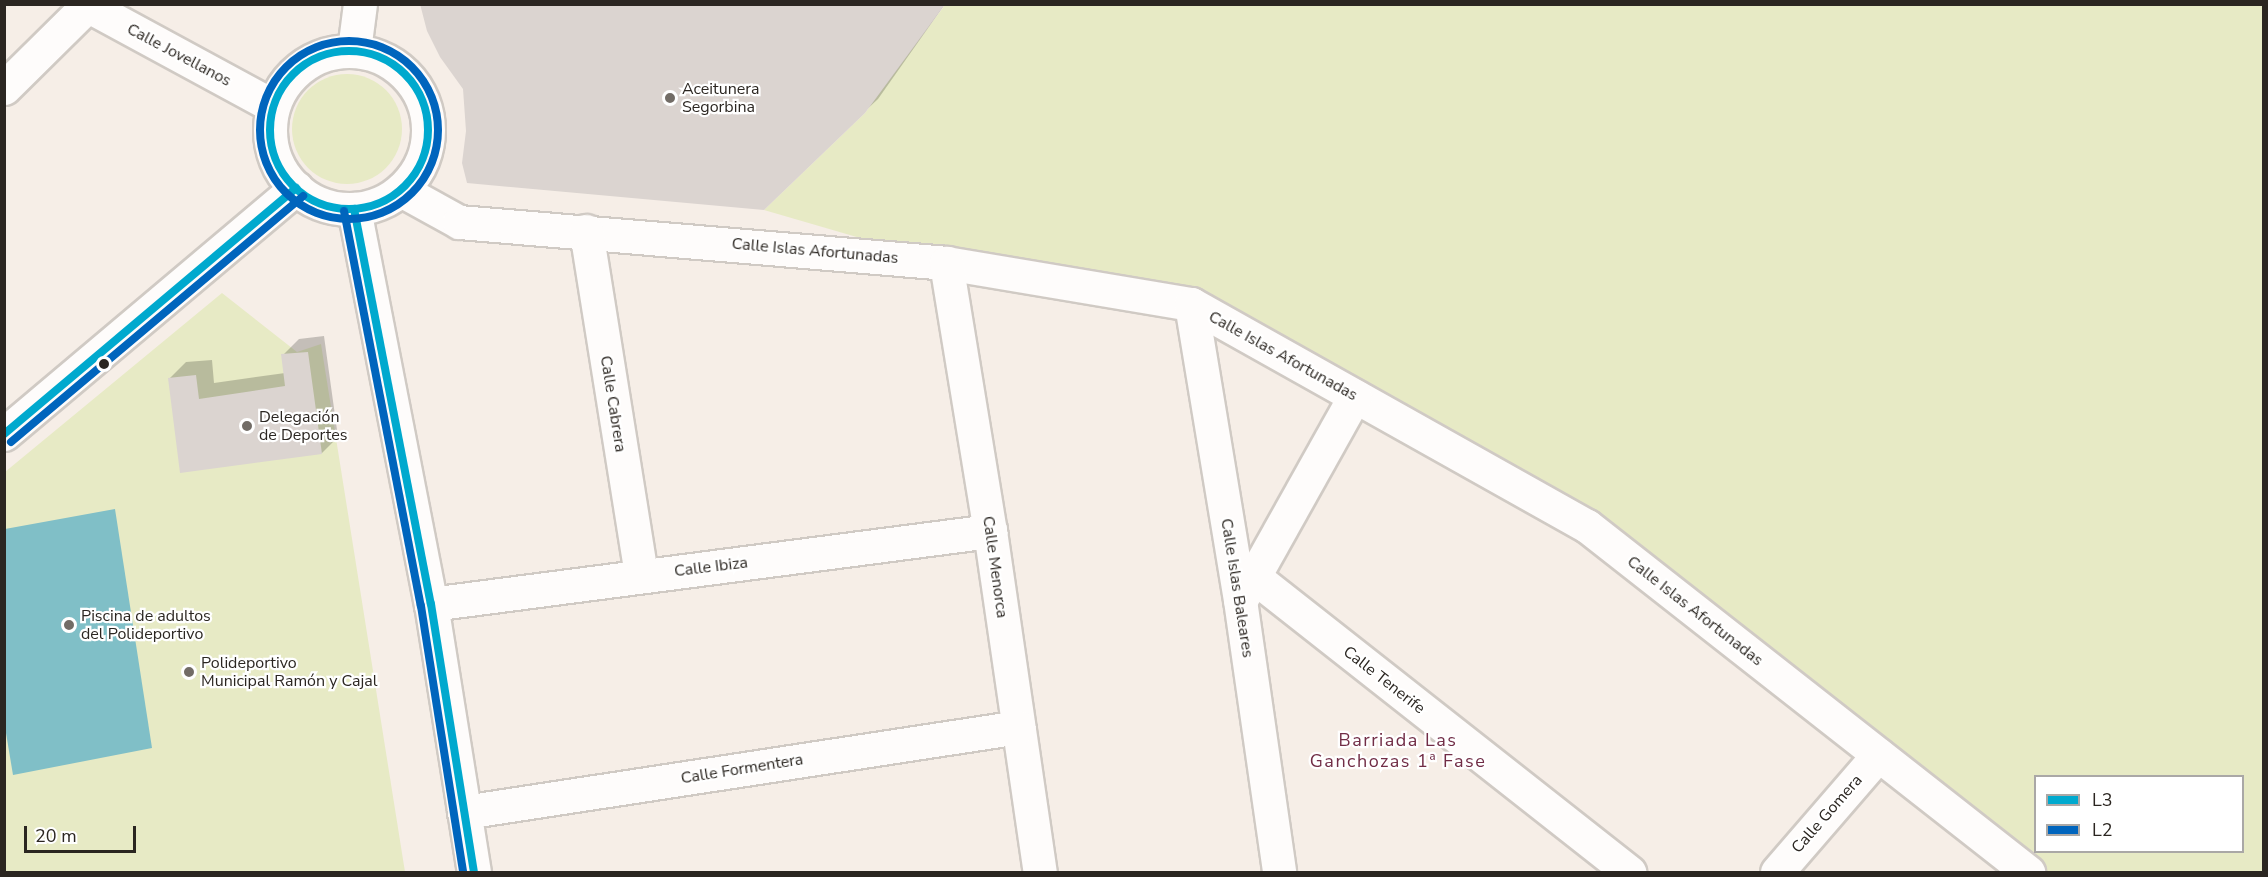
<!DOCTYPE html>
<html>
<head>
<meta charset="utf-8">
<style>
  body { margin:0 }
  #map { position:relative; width:2268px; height:877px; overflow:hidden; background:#f6eee7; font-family:"Nunito Sans",sans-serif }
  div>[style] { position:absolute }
  .green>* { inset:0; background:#e7eac5 }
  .round { border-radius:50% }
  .water>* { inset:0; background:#80bfc7 }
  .shadow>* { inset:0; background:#0003 }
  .building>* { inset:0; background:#dbd4d0 }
  .roads { filter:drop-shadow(2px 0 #d0cac4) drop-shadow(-2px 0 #d0cac4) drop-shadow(0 2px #d0cac4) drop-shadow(0 -2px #d0cac4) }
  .minor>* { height:33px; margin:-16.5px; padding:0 16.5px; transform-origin:16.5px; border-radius:16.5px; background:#fefcfb }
  .minor>.ring { margin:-16.5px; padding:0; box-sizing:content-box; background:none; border:33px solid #fefcfb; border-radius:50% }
  .bus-1>* { height:8px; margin:-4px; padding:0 4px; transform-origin:4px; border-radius:4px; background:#00a9ce }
  .bus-1>.ring { margin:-4px; padding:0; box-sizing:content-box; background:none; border:8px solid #00a9ce; border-radius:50% }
  .bus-2>* { height:8px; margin:-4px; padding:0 4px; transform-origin:4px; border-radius:4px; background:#0065bd }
  .bus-2>.ring { margin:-4px; padding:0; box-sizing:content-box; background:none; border:8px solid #0065bd; border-radius:50% }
  .dots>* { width:16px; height:16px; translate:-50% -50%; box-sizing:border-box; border:3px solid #fff; border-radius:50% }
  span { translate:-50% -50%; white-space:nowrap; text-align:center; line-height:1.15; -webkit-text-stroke:4.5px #fff; paint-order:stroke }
  .street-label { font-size:16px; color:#2b2621 }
  .poi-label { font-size:16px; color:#2b2621 }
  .left { translate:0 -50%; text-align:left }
  .neighbourhood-label { font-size:18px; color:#712d46; letter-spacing:1.5px }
  .frame { position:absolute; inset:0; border:6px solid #2b2621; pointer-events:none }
  .legend { position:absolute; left:2034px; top:775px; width:210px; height:78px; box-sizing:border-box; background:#fff; border:2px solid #aaa8a6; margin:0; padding:8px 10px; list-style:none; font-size:18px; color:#2b2621 }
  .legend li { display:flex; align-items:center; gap:12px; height:30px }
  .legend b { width:30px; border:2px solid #aaa8a6 }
  .scale { position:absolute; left:24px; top:826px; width:112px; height:27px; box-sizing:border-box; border:3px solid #2b2621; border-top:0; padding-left:8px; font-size:18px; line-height:21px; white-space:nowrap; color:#2b2621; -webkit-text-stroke:4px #fff; paint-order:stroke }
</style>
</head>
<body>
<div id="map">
  <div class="green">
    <div style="clip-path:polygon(evenodd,945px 5px,2263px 5px,2263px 872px,2028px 872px,1587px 526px,1191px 304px,946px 263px,764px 210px,865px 113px,945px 5px,2036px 776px,2242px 776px,2242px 852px,2036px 852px,2036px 776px)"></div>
    <div class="round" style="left:292px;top:74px;width:110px;height:110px"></div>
    <div style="clip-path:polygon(222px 293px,297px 352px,321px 344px,405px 872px,5px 872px,5px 472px)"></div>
  </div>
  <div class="water">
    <div style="clip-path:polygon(115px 509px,152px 748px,13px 775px,4px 721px,5px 529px)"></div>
  </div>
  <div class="shadow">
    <div style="clip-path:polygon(945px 4px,878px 99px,864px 112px,467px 131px)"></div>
    <div style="clip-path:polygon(324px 336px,338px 437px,322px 453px,182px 471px,170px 378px,186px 362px,212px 360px,214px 383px,285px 373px,283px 355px,299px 339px)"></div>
  </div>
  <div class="building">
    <div style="clip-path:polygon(420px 4px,945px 4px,865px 113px,764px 210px,467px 183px,462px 163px,466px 131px,463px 89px,440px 57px,427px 31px)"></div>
    <div style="clip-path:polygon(308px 352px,322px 454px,180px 473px,168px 378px,196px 375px,199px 399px,285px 386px,281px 354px)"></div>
  </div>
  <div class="roads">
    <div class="minor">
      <div style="left:85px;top:4px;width:214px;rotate:28.5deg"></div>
      <div style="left:354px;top:50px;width:46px;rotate:-82.6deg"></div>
      <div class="ring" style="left:270px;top:51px;width:125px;height:125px"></div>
      <div style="left:4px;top:88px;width:117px;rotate:-44.7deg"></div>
      <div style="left:401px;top:190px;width:66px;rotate:28.9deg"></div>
      <div style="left:459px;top:222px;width:489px;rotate:4.8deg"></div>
      <div style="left:946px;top:263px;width:248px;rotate:9.5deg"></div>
      <div style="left:1191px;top:304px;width:454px;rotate:29.3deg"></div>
      <div style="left:1587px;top:526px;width:561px;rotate:38.12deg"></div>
      <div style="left:354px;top:209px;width:402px;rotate:79deg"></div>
      <div style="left:431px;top:604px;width:271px;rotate:80.9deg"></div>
      <div style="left:586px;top:231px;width:349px;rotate:80.9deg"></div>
      <div style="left:946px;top:263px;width:272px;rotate:80.7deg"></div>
      <div style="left:990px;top:531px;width:345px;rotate:81.7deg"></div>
      <div style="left:1191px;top:304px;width:300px;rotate:80.6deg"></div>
      <div style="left:1240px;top:600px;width:275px;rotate:81.8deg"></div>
      <div style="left:4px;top:434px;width:382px;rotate:-40.1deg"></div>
      <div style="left:1253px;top:576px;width:479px;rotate:38.2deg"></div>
      <div style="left:1243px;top:596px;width:229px;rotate:-60.8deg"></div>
      <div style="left:431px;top:604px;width:564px;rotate:-7.44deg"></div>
      <div style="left:464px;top:812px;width:561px;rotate:-8.71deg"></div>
      <div style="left:1777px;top:872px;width:155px;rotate:-49.2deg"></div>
    </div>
  </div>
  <div class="bus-1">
    <div class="ring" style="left:270px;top:51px;width:150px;height:150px"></div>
    <div style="left:354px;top:209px;width:402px;rotate:79deg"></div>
    <div style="left:431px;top:604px;width:271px;rotate:80.9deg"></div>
    <div style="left:4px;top:434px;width:382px;rotate:-40.1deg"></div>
  </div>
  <div class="bus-2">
    <div class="ring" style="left:260px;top:41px;width:170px;height:170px"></div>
    <div style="left:344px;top:211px;width:402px;rotate:79deg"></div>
    <div style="left:421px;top:606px;width:269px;rotate:81deg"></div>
    <div style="left:11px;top:442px;width:382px;rotate:-40.1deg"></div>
  </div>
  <div class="dots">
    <div style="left:670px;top:98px;background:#726c66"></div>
    <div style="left:104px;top:364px;background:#2b2621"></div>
    <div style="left:247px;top:426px;background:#726c66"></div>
    <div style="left:69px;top:625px;background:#726c66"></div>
    <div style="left:189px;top:672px;background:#726c66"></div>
  </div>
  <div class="street-label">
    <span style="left:179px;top:55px;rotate:28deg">Calle Jovellanos</span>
    <span style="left:815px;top:251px;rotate:5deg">Calle Islas Afortunadas</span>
    <span style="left:1283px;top:356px;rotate:29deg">Calle Islas Afortunadas</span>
    <span style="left:613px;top:404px;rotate:81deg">Calle Cabrera</span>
    <span style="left:711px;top:567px;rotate:-7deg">Calle Ibiza</span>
    <span style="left:995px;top:567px;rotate:82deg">Calle Menorca</span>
    <span style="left:1237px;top:588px;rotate:81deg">Calle Islas Baleares</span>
    <span style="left:1695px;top:611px;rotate:38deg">Calle Islas Afortunadas</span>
    <span style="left:1384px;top:680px;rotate:38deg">Calle Tenerife</span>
    <span style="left:742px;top:769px;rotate:-9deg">Calle Formentera</span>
    <span style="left:1827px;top:814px;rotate:-49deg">Calle Gomera</span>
  </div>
  <div class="poi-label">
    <span class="left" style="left:682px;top:98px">Aceitunera<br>Segorbina</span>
    <span class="left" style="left:259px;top:426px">Delegación<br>de Deportes</span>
    <span class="left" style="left:81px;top:625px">Piscina de adultos<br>del Polideportivo</span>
    <span class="left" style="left:201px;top:672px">Polideportivo<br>Municipal Ramón y Cajal</span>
  </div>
  <div class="neighbourhood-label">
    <span style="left:1398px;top:751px">Barriada Las<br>Ganchozas 1ª Fase</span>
  </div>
  <div class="frame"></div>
  <ul class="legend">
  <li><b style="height:8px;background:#00a9ce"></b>L3</li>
  <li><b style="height:8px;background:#0065bd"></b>L2</li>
  </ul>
  <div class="scale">20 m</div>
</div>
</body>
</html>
